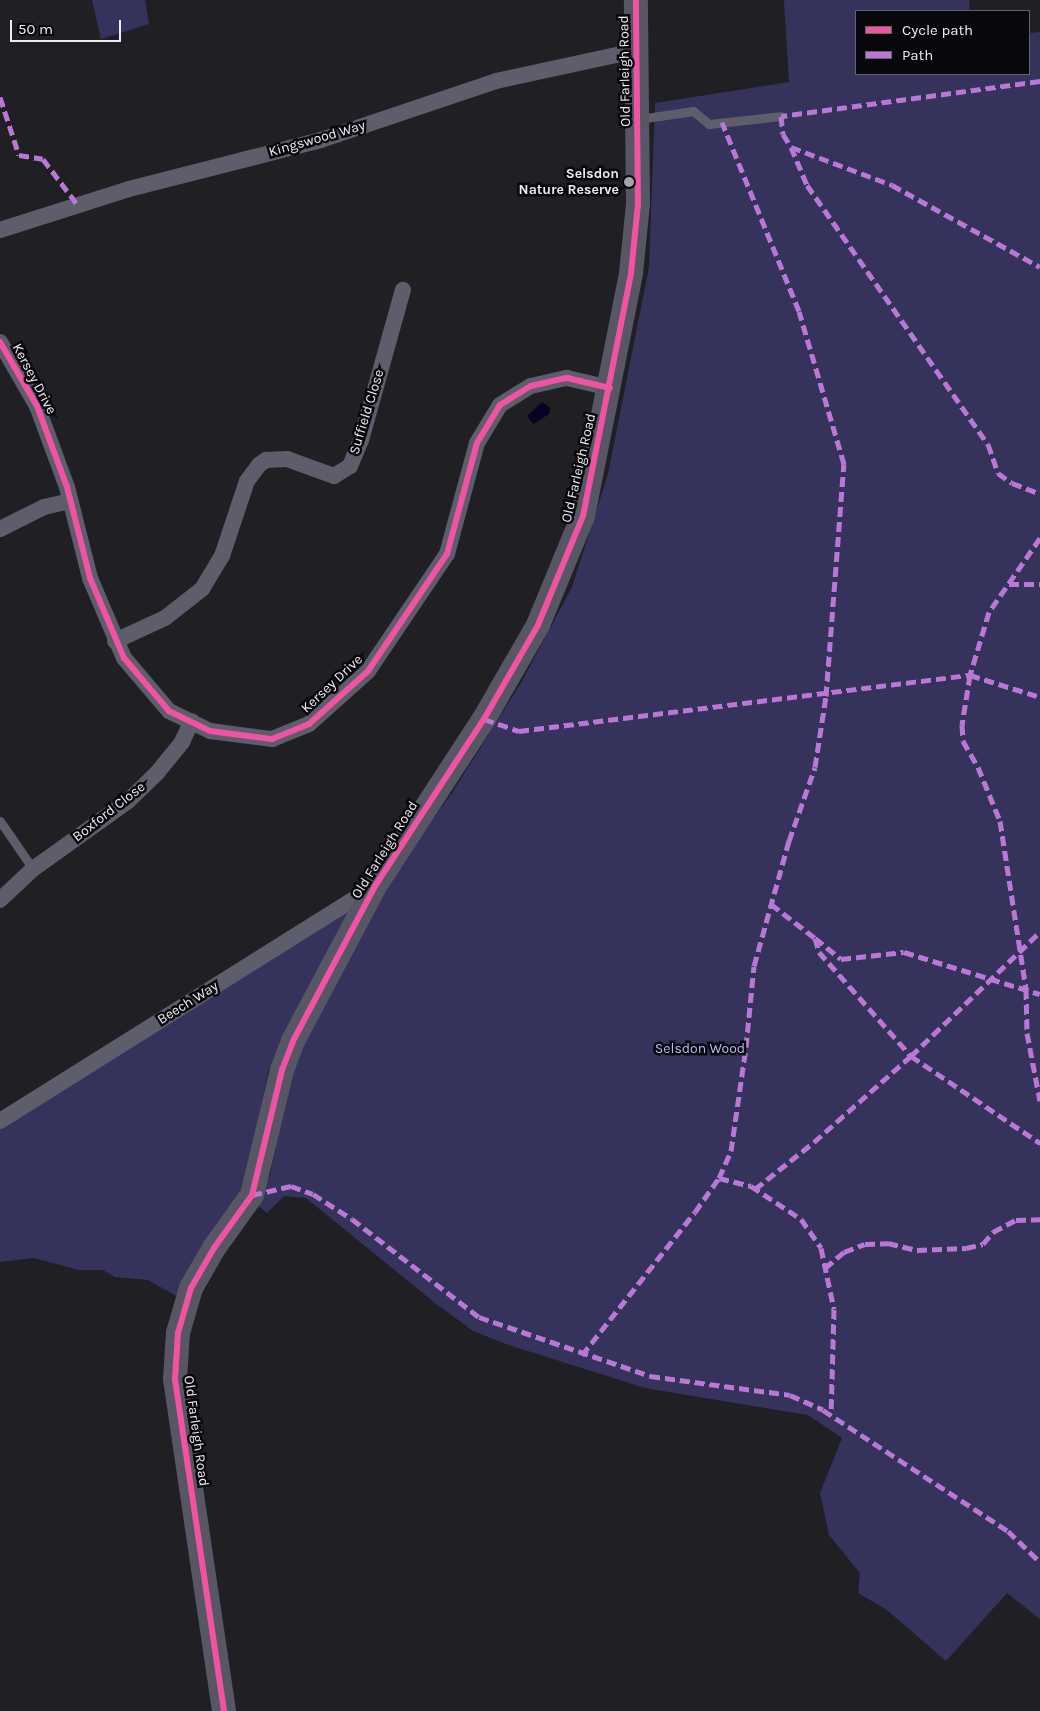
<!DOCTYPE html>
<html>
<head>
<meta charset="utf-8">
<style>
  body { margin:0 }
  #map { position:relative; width:1040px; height:1711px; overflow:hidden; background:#1f1f24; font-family:Karla,sans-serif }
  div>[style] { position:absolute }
  .green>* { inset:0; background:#35335c }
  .water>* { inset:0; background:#080324 }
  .lane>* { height:9px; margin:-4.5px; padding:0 4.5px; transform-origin:4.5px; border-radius:4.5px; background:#5d5d6c }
  .street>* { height:16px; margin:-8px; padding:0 8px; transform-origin:8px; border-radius:8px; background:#5d5d6c }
  .secondary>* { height:24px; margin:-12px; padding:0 12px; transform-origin:12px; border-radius:12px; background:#565665 }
  .quiet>* { height:5px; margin-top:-2.5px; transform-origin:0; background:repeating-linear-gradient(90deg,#ba77d6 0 10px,transparent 0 15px) }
  .cycleway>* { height:6px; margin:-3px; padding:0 3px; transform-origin:3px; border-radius:3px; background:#f153a3 }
  .dots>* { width:14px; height:14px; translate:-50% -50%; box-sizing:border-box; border:2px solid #08080c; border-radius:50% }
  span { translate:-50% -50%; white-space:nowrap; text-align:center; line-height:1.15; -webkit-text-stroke:5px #08080c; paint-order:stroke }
  .street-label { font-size:14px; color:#ebecf2 }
  .poi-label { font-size:14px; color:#ebecf2; font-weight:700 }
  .right { translate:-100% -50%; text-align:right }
  .park-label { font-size:14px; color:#babbf6 }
  .legend { position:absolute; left:855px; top:10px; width:175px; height:65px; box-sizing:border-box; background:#08080c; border:1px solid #636368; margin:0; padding:6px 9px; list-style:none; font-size:15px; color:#ebecf2 }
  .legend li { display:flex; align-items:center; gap:10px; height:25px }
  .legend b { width:25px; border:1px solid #636368 }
  .scale { position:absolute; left:10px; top:20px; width:111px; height:22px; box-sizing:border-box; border:2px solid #ebecf2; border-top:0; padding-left:6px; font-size:15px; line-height:18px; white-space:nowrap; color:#ebecf2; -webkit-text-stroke:4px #08080c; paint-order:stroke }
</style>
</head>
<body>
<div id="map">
  <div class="green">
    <div style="clip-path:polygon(92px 0,145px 0,149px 24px,101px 39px)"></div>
    <div style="clip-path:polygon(784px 0,969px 0,970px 11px,856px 11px,856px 74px,1029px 74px,1029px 33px,1040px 32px,1040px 1619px,1007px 1593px,946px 1661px,887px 1610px,858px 1593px,860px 1573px,829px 1535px,820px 1493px,842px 1438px,808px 1415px,645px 1388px,506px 1344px,473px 1331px,435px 1303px,306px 1198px,284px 1196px,267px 1213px,257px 1205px,270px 1175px,289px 1079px,301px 1046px,383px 888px,452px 793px,522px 681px,572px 587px,608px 474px,649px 267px,655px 103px,789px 82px)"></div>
    <div style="clip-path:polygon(353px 907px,285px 1033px,269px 1069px,244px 1186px,180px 1298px,148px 1280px,115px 1277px,103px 1270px,79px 1270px,34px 1258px,0 1262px,0 1129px)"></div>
  </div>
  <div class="water">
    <div style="clip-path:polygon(542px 402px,550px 408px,549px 414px,533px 424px,527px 416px)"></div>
  </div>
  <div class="lane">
    <div style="left:639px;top:119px;width:55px;rotate:-8.4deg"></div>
    <div style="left:693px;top:111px;width:21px;rotate:39deg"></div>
    <div style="left:709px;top:124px;width:72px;rotate:-6.3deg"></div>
    <div style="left:0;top:821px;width:58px;rotate:55.5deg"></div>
  </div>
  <div class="street">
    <div style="left:0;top:230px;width:135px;rotate:-17.6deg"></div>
    <div style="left:129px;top:189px;width:198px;rotate:-14.3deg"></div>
    <div style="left:321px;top:140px;width:185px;rotate:-18.6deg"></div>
    <div style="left:496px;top:81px;width:142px;rotate:-12.2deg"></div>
    <div style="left:0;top:342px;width:74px;rotate:60deg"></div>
    <div style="left:37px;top:406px;width:86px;rotate:69.7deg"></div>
    <div style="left:67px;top:487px;width:94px;rotate:75.8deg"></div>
    <div style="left:90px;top:578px;width:87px;rotate:67deg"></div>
    <div style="left:124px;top:658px;width:70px;rotate:49.7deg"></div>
    <div style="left:169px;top:711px;width:46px;rotate:26deg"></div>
    <div style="left:210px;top:731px;width:63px;rotate:7.4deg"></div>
    <div style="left:272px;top:739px;width:40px;rotate:-22deg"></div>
    <div style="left:309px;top:724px;width:79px;rotate:-41.9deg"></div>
    <div style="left:368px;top:671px;width:141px;rotate:-56deg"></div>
    <div style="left:447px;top:554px;width:115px;rotate:-74.9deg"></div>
    <div style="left:477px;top:443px;width:44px;rotate:-58.8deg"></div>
    <div style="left:500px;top:405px;width:36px;rotate:-32deg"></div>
    <div style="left:531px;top:386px;width:37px;rotate:-13deg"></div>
    <div style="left:567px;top:378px;width:44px;rotate:13.1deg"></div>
    <div style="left:0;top:529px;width:49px;rotate:-26.6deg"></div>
    <div style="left:44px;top:507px;width:27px;rotate:-13deg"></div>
    <div style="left:115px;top:641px;width:55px;rotate:-24.7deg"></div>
    <div style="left:165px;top:618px;width:47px;rotate:-38.1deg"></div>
    <div style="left:202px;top:589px;width:39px;rotate:-59deg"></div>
    <div style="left:222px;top:556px;width:79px;rotate:-71.6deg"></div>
    <div style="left:247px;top:481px;width:20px;rotate:-53deg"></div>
    <div style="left:259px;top:465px;width:9px;rotate:-36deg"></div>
    <div style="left:266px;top:460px;width:21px;rotate:-3deg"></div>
    <div style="left:287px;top:459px;width:50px;rotate:19.9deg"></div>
    <div style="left:334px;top:476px;width:19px;rotate:-32deg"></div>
    <div style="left:350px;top:466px;width:28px;rotate:-67deg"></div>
    <div style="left:361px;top:440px;width:156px;rotate:-74.4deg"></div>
    <div style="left:0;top:900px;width:45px;rotate:-43.2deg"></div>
    <div style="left:33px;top:869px;width:117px;rotate:-35.6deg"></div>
    <div style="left:128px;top:801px;width:40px;rotate:-44deg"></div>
    <div style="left:157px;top:773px;width:40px;rotate:-51deg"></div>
    <div style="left:182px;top:742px;width:23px;rotate:-65deg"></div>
    <div style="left:0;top:1121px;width:440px;rotate:-32.1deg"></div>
  </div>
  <div class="secondary">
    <div style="left:224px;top:1711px;width:336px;rotate:-98.4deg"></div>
    <div style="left:175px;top:1379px;width:46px;rotate:-86.3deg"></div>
    <div style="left:178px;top:1333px;width:47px;rotate:-73.9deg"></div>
    <div style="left:191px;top:1288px;width:46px;rotate:-60.1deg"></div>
    <div style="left:214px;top:1248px;width:65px;rotate:-54.4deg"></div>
    <div style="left:252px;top:1195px;width:129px;rotate:-76.5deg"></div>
    <div style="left:282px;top:1070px;width:31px;rotate:-69deg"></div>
    <div style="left:293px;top:1041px;width:175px;rotate:-62.1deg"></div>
    <div style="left:375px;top:886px;width:199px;rotate:-56.9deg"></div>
    <div style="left:484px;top:719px;width:108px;rotate:-60.1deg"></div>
    <div style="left:538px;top:625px;width:118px;rotate:-67.6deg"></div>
    <div style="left:583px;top:516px;width:248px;rotate:-78.8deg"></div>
    <div style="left:631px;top:273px;width:69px;rotate:-84.2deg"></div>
    <div style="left:638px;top:204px;width:204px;rotate:-90.6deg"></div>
  </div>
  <div class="quiet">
    <div style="left:1040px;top:81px;width:261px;rotate:172.3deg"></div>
    <div style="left:781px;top:116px;width:18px;rotate:84deg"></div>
    <div style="left:783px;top:134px;width:15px;rotate:58deg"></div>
    <div style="left:791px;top:147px;width:108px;rotate:20.6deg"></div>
    <div style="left:892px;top:185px;width:169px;rotate:29deg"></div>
    <div style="left:0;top:97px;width:61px;rotate:71.9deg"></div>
    <div style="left:19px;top:155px;width:24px;rotate:9deg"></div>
    <div style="left:43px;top:159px;width:56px;rotate:52.9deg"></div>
    <div style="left:791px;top:147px;width:41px;rotate:67.2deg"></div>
    <div style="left:807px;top:185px;width:316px;rotate:55.1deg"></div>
    <div style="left:988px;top:444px;width:31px;rotate:71deg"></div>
    <div style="left:998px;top:473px;width:17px;rotate:36deg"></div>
    <div style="left:1012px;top:483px;width:30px;rotate:21deg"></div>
    <div style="left:1040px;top:538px;width:90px;rotate:124.6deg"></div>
    <div style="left:989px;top:612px;width:66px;rotate:106.8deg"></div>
    <div style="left:970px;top:675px;width:51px;rotate:99.1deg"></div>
    <div style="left:962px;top:725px;width:16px;rotate:86deg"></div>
    <div style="left:963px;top:741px;width:30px;rotate:60deg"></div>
    <div style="left:978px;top:767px;width:58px;rotate:67.8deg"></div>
    <div style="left:1000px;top:821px;width:170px;rotate:81.2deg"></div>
    <div style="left:1026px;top:989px;width:44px;rotate:88.7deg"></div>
    <div style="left:1027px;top:1033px;width:69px;rotate:79.2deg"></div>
    <div style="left:1009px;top:584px;width:31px"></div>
    <div style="left:484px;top:719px;width:37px;rotate:19deg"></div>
    <div style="left:519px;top:731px;width:454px;rotate:-7.1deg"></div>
    <div style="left:970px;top:675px;width:73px;rotate:17.4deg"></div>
    <div style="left:771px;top:904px;width:56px;rotate:37.7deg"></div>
    <div style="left:815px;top:938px;width:15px;rotate:74deg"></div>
    <div style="left:819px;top:952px;width:139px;rotate:48.5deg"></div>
    <div style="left:911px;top:1056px;width:156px;rotate:34deg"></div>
    <div style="left:815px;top:938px;width:33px;rotate:39deg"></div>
    <div style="left:841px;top:959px;width:63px;rotate:-6.3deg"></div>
    <div style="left:904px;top:952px;width:142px;rotate:17.2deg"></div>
    <div style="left:719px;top:1178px;width:33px;rotate:14deg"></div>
    <div style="left:751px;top:1186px;width:60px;rotate:33.4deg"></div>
    <div style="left:801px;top:1219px;width:35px;rotate:55deg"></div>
    <div style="left:821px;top:1248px;width:62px;rotate:78deg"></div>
    <div style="left:834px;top:1309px;width:105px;rotate:91.6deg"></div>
    <div style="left:755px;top:1189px;width:75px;rotate:-38.5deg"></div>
    <div style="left:814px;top:1142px;width:130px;rotate:-41.6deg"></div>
    <div style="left:911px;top:1056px;width:179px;rotate:-43.9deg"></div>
    <div style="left:252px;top:1195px;width:40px;rotate:-13deg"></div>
    <div style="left:291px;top:1186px;width:23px;rotate:20deg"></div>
    <div style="left:313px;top:1194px;width:46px;rotate:32.7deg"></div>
    <div style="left:352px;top:1219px;width:160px;rotate:37.7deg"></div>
    <div style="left:479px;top:1317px;width:181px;rotate:19deg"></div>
    <div style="left:650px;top:1376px;width:141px;rotate:7.7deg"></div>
    <div style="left:790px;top:1395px;width:36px;rotate:24deg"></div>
    <div style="left:823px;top:1410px;width:221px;rotate:33.2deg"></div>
    <div style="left:1008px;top:1531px;width:45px;rotate:44.1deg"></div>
    <div style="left:825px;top:1268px;width:25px;rotate:-40deg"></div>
    <div style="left:844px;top:1252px;width:22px;rotate:-21deg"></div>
    <div style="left:865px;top:1244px;width:23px;rotate:-2deg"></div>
    <div style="left:888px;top:1243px;width:30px;rotate:14deg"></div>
    <div style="left:917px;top:1250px;width:49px;rotate:-2.3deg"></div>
    <div style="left:966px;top:1248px;width:17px;rotate:-13deg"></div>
    <div style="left:983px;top:1244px;width:16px;rotate:-50deg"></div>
    <div style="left:993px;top:1232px;width:26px;rotate:-28deg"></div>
    <div style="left:1016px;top:1220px;width:24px;rotate:-2deg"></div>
    <div style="left:582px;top:1355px;width:182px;rotate:-51.7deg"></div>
    <div style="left:695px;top:1212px;width:42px;rotate:-54.8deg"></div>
    <div style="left:719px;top:1178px;width:30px;rotate:-66deg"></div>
    <div style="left:731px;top:1151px;width:105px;rotate:-81.8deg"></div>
    <div style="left:746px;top:1047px;width:81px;rotate:-84.4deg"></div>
    <div style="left:754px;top:966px;width:130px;rotate:-74.4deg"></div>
    <div style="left:789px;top:841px;width:78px;rotate:-70.6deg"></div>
    <div style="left:815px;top:767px;width:72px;rotate:-81.2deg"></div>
    <div style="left:826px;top:696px;width:233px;rotate:-85.6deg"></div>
    <div style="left:844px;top:464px;width:159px;rotate:-106.4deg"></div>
    <div style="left:799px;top:311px;width:204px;rotate:-112.2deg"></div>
  </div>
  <div class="cycleway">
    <div style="left:0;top:342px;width:74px;rotate:60deg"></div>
    <div style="left:37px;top:406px;width:86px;rotate:69.7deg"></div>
    <div style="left:67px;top:487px;width:94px;rotate:75.8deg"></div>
    <div style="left:90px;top:578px;width:87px;rotate:67deg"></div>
    <div style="left:124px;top:658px;width:70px;rotate:49.7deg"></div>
    <div style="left:169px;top:711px;width:46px;rotate:26deg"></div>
    <div style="left:210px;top:731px;width:63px;rotate:7.4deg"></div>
    <div style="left:272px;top:739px;width:40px;rotate:-22deg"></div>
    <div style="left:309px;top:724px;width:79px;rotate:-41.9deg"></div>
    <div style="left:368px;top:671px;width:141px;rotate:-56deg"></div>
    <div style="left:447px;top:554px;width:115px;rotate:-74.9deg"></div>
    <div style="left:477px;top:443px;width:44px;rotate:-58.8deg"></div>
    <div style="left:500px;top:405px;width:36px;rotate:-32deg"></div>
    <div style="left:531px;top:386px;width:37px;rotate:-13deg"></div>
    <div style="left:567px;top:378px;width:44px;rotate:13.1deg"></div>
    <div style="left:224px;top:1711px;width:336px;rotate:-98.4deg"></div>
    <div style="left:175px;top:1379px;width:46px;rotate:-86.3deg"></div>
    <div style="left:178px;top:1333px;width:47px;rotate:-73.9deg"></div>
    <div style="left:191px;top:1288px;width:46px;rotate:-60.1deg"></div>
    <div style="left:214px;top:1248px;width:65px;rotate:-54.4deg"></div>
    <div style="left:252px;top:1195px;width:129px;rotate:-76.5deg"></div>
    <div style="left:282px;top:1070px;width:31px;rotate:-69deg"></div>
    <div style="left:293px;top:1041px;width:175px;rotate:-62.1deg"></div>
    <div style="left:375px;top:886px;width:199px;rotate:-56.9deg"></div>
    <div style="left:484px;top:719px;width:108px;rotate:-60.1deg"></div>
    <div style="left:538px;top:625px;width:118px;rotate:-67.6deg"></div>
    <div style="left:583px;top:516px;width:248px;rotate:-78.8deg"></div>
    <div style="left:631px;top:273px;width:69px;rotate:-84.2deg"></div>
    <div style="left:638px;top:204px;width:204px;rotate:-90.6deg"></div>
  </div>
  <div class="dots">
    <div style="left:629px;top:182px;background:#a4a4aa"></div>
  </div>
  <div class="street-label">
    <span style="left:625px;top:71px;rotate:-91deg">Old Farleigh Road</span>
    <span style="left:317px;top:139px;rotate:-16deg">Kingswood Way</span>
    <span style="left:34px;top:379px;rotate:62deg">Kersey Drive</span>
    <span style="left:367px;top:412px;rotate:-73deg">Suffield Close</span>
    <span style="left:579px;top:468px;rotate:-77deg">Old Farleigh Road</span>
    <span style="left:332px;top:684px;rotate:-43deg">Kersey Drive</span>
    <span style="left:109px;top:812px;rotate:-38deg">Boxford Close</span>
    <span style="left:385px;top:850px;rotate:-58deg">Old Farleigh Road</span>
    <span style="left:188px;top:1003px;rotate:-32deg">Beech Way</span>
    <span style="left:196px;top:1431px;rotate:82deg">Old Farleigh Road</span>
  </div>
  <div class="poi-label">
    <span class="right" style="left:619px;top:182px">Selsdon<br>Nature Reserve</span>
  </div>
  <div class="park-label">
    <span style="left:700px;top:1049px">Selsdon Wood</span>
  </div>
  <ul class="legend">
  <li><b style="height:6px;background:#f153a3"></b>Cycle path</li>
  <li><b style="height:6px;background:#ba77d6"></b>Path</li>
  </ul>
  <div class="scale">50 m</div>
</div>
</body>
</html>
